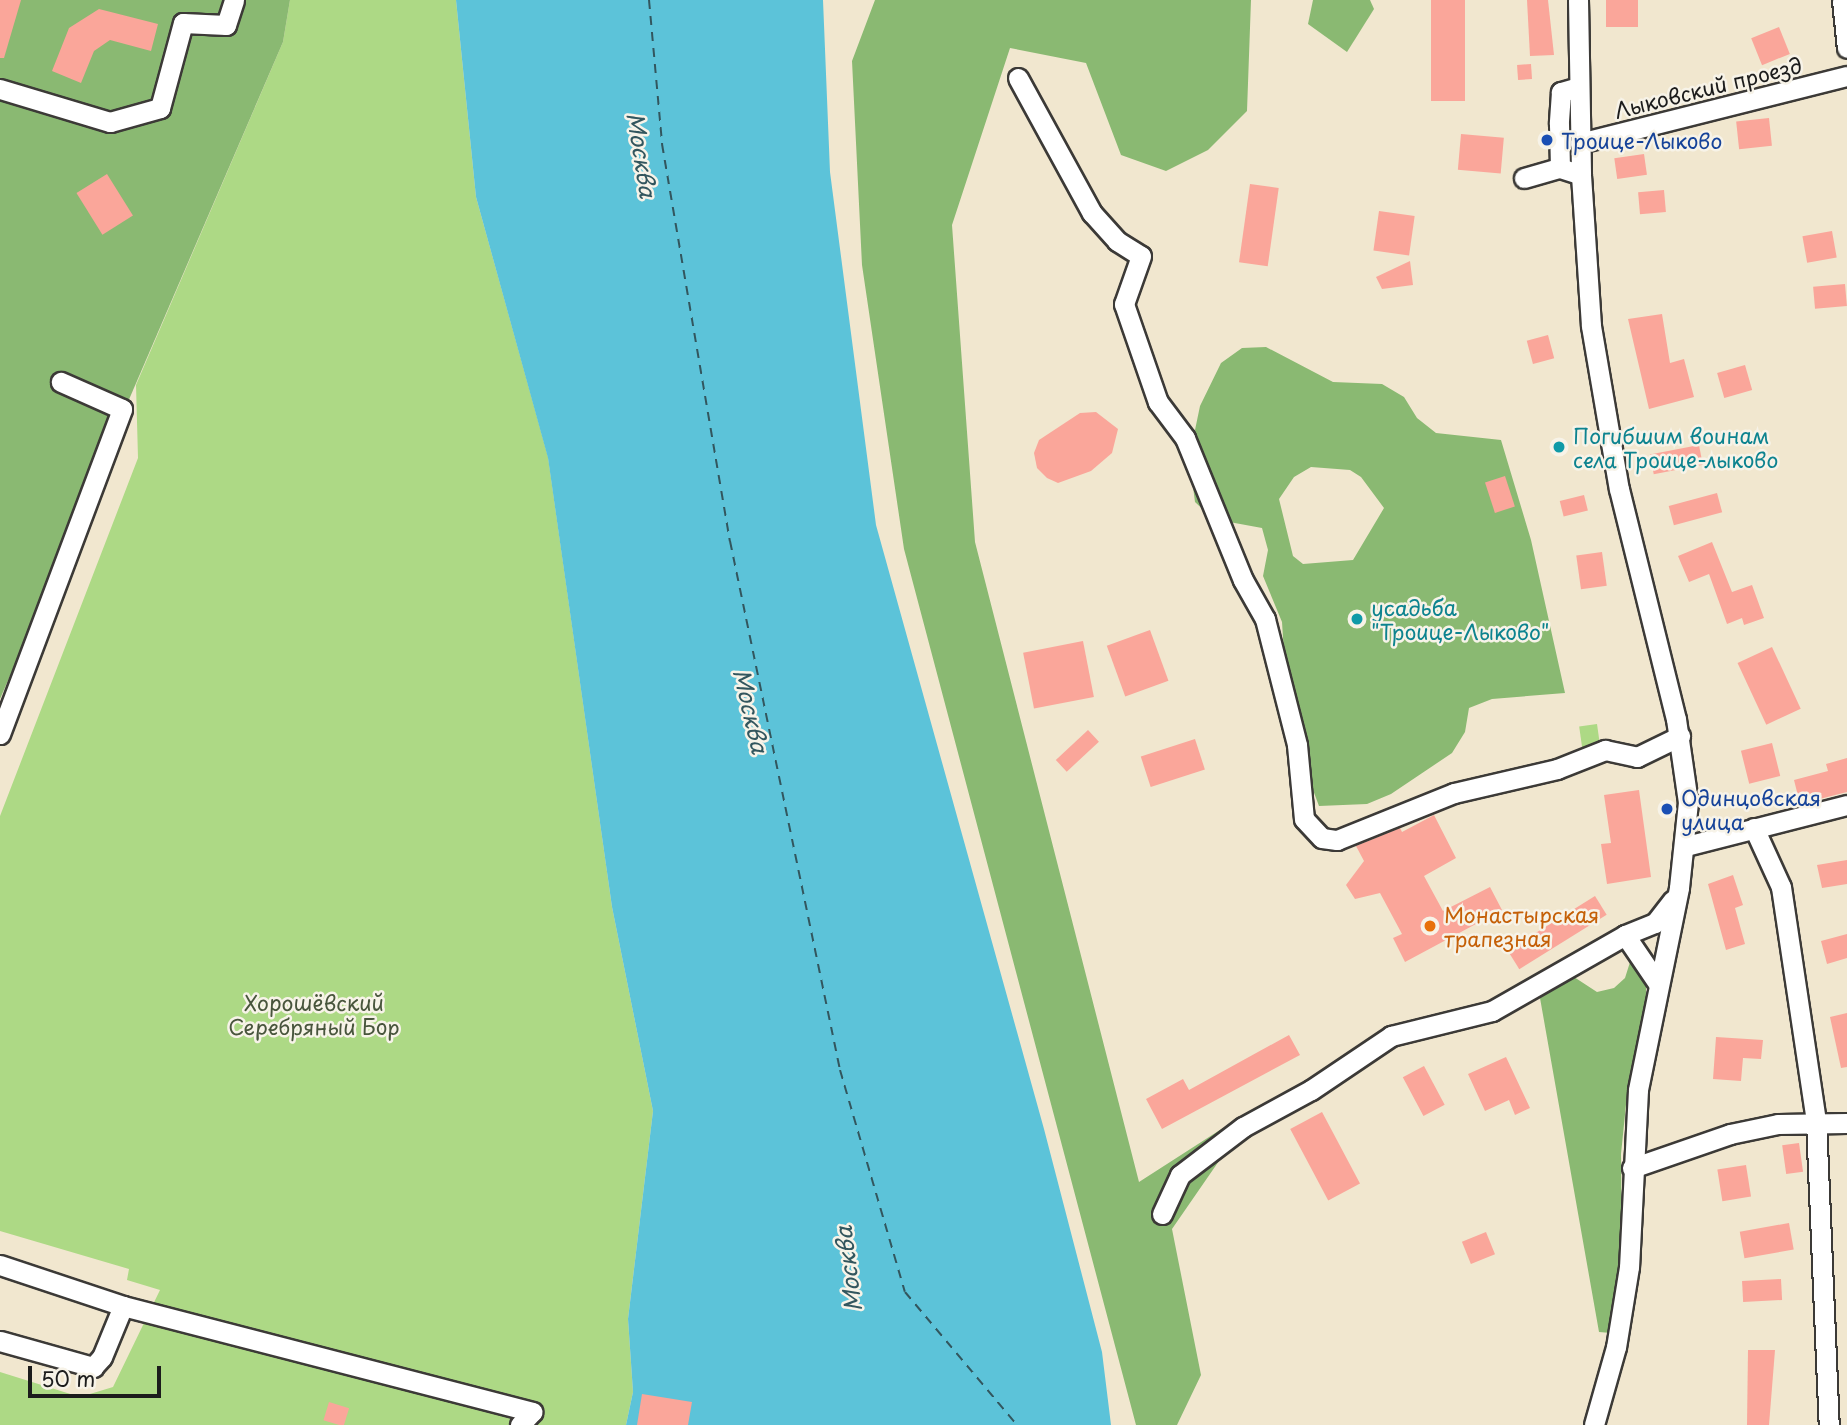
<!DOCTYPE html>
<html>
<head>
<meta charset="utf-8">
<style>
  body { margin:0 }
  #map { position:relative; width:1847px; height:1425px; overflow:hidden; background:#f1e7cf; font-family:"Playpen Sans",sans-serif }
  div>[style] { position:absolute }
  .green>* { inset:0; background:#add985; transform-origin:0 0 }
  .forest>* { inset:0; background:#8ab972 }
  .water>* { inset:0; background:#5cc3d9 }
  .ferry>* { height:2px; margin-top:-1px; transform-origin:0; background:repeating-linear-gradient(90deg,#32565e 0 9px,transparent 0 16px) }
  .building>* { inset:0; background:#faa69a; transform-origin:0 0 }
  .roads { filter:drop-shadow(2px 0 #3c3a37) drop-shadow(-2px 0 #3c3a37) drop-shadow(0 2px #3c3a37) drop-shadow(0 -2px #3c3a37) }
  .minor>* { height:19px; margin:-9.5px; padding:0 9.5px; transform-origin:9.5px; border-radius:9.5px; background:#fff }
  .dots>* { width:19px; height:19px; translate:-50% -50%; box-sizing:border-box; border:4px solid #f7f3e8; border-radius:50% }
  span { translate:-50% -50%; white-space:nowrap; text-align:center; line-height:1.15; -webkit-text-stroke:5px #f7f3e8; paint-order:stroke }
  .street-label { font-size:21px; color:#1c1c1c }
  .transit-label { font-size:21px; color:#164399 }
  .left { translate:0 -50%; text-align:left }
  .culture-label { font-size:21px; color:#0d838f }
  .food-label { font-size:21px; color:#c56008 }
  .park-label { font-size:21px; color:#48553c }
  .water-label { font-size:23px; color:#32565e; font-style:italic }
  .scale { position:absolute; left:28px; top:1366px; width:133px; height:32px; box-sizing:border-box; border:4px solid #1c1c1c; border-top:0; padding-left:9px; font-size:21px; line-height:24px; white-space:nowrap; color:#1c1c1c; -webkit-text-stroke:5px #f7f3e8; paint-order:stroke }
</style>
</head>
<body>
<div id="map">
  <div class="green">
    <div style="clip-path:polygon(290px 0,456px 0,476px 197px,548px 457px,612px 907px,653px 1111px,628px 1319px,633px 1392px,626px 1425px,0 1425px,0 1372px,80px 1397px,113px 1387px,160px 1290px,127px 1280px,129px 1269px,0 1231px,0 816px,138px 458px,136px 385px,283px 42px)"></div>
    <div style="left:1597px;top:724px;width:21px;height:18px;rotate:82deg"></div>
  </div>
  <div class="forest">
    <div style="clip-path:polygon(0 0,290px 0,283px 42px,0 699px)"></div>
    <div style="clip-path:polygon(875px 0,1251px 0,1247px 111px,1208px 150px,1166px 171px,1121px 155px,1086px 63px,1010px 48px,952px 225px,975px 542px,1139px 1182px,1223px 1128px,1230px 1145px,1172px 1229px,1201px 1375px,1177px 1425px,1136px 1425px,904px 549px,862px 265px,852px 61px)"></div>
    <div style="clip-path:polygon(1313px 0,1370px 0,1374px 9px,1347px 52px,1308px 24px)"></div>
    <div style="clip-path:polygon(evenodd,1266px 347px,1333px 382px,1382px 384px,1404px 397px,1417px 418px,1436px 433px,1501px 440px,1531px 540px,1565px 693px,1492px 699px,1469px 708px,1465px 732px,1452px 753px,1391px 794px,1367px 804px,1319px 806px,1310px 782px,1306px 738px,1287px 700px,1282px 622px,1263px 576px,1268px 550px,1262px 528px,1213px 519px,1195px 502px,1192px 479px,1201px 454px,1195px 430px,1200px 406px,1221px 363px,1242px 348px,1266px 347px,1311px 467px,1350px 470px,1361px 477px,1384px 508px,1353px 560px,1303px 564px,1293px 556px,1279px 499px,1294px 477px,1311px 467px)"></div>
    <div style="clip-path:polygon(1631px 959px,1646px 975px,1646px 1009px,1628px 1085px,1621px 1154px,1622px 1255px,1611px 1333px,1599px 1332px,1540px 998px,1574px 977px,1597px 992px,1614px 988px,1625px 978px)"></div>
  </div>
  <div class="water">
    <div style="clip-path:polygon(456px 0,823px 0,830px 172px,876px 525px,1044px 1129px,1102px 1352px,1111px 1425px,626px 1425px,633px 1392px,628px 1319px,653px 1111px,612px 907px,548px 458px,476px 197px)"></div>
  </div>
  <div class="ferry">
    <div style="left:649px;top:0;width:145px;rotate:84.8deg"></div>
    <div style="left:662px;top:144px;width:403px;rotate:80.3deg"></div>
    <div style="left:730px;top:541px;width:540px;rotate:78.25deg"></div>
    <div style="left:840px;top:1070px;width:231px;rotate:73.7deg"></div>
    <div style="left:905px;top:1292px;width:174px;rotate:49.9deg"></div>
  </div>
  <div class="building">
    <div style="clip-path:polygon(0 0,21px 0,4px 58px,0 58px)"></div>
    <div style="left:1431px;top:0;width:34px;height:101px"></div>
    <div style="clip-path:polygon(1527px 0,1548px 0,1554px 55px,1530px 56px)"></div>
    <div style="left:1606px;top:0;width:32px;height:27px"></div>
    <div style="clip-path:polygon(99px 9px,158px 24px,151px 51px,110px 40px,94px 51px,81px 83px,52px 71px,69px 28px)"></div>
    <div style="left:1779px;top:27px;width:29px;height:30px;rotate:68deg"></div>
    <div style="left:1531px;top:64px;width:15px;height:14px;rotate:86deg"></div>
    <div style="left:1769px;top:118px;width:28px;height:33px;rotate:84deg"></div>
    <div style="left:1461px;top:134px;width:43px;height:36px;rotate:5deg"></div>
    <div style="left:1644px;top:154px;width:21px;height:30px;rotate:82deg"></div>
    <div style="left:107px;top:174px;width:49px;height:36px;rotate:58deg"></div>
    <div style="left:1250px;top:184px;width:29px;height:79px;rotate:8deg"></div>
    <div style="left:1664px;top:190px;width:22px;height:26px;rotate:85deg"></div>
    <div style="left:1379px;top:211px;width:36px;height:40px;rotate:8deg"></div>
    <div style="left:1832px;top:231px;width:27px;height:30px;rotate:80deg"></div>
    <div style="clip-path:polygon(1410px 261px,1413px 285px,1382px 289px,1376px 277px)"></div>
    <div style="left:1845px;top:284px;width:22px;height:32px;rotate:85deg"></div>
    <div style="clip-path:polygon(1662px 314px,1670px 363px,1684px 359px,1694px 397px,1649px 409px,1628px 319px)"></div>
    <div style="left:1548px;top:335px;width:24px;height:22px;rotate:75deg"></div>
    <div style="left:1745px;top:365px;width:26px;height:29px;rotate:74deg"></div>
    <div style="clip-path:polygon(1096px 412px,1118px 429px,1112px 453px,1091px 471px,1058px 483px,1047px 478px,1037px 468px,1034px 453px,1039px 440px,1080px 413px)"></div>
    <div style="left:1699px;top:445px;width:20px;height:50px;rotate:79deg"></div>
    <div style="left:1505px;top:476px;width:32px;height:21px;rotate:72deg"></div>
    <div style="left:1717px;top:493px;width:20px;height:50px;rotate:75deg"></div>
    <div style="left:1584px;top:495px;width:16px;height:25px;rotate:76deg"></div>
    <div style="clip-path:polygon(1712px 542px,1732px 592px,1752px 585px,1764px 618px,1744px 625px,1742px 618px,1727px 624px,1709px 574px,1689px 582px,1678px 556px)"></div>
    <div style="left:1602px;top:552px;width:34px;height:26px;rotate:82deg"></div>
    <div style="left:1150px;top:630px;width:54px;height:46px;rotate:70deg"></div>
    <div style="left:1083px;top:641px;width:57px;height:61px;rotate:79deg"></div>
    <div style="left:1772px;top:647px;width:68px;height:38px;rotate:65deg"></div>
    <div style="left:1088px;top:730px;width:16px;height:44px;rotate:47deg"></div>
    <div style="left:1195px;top:739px;width:32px;height:57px;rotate:72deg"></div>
    <div style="left:1772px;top:743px;width:34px;height:32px;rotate:76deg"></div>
    <div style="clip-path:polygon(1847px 758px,1847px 792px,1800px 804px,1794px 780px,1828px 771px,1826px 764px)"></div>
    <div style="clip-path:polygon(1639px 790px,1651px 877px,1607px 884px,1601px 844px,1611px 843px,1604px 795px)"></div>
    <div style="clip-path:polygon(1434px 815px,1456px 858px,1424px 876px,1443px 911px,1490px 887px,1502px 910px,1405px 962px,1393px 938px,1402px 934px,1380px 893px,1355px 899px,1346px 885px,1364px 861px,1356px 846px,1400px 828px,1402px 832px)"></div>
    <div style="clip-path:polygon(1847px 860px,1847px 884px,1822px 888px,1817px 865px)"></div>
    <div style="clip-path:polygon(1733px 875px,1743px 905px,1735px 908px,1745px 944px,1726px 950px,1708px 884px)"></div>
    <div style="left:1595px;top:896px;width:22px;height:103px;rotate:58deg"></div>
    <div style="clip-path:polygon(1847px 934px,1847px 958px,1827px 964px,1821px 941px)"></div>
    <div style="clip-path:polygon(1847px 1013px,1847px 1067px,1841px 1068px,1830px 1017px)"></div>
    <div style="clip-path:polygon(1289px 1035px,1300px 1055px,1162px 1129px,1146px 1099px,1183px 1079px,1189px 1090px)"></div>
    <div style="clip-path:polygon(1716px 1037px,1763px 1040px,1761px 1059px,1743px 1058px,1741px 1081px,1713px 1079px)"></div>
    <div style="clip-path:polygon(1506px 1057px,1530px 1108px,1515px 1115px,1509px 1100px,1485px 1111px,1468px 1074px)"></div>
    <div style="left:1424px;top:1066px;width:44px;height:24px;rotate:62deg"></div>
    <div style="left:1322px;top:1112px;width:81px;height:36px;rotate:62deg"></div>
    <div style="left:1799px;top:1143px;width:29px;height:17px;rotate:82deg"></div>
    <div style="left:1746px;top:1165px;width:32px;height:29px;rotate:81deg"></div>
    <div style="left:1789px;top:1223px;width:27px;height:50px;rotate:80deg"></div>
    <div style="left:1486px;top:1232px;width:24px;height:26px;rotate:68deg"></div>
    <div style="left:1781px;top:1279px;width:21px;height:39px;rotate:87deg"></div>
    <div style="clip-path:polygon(1748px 1350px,1775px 1350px,1769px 1425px,1747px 1425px)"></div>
    <div style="clip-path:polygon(642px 1394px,692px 1402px,688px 1425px,637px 1425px)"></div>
    <div style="left:329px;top:1402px;width:21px;height:19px;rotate:17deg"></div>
  </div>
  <div class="roads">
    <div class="minor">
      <div style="left:1578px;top:0;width:175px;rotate:89deg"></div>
      <div style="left:1581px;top:175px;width:151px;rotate:86.2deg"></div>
      <div style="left:1591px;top:326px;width:165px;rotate:80.3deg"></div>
      <div style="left:1619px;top:489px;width:237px;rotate:76.1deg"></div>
      <div style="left:1676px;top:719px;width:84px;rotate:81.8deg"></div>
      <div style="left:1688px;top:802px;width:86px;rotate:96deg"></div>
      <div style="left:1679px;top:888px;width:206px;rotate:101.5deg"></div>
      <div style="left:1638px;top:1090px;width:177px;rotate:92.9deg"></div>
      <div style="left:1629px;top:1267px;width:81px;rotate:99.2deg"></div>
      <div style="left:1616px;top:1347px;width:81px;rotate:105.8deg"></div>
      <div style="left:1842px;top:0;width:48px;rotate:84.1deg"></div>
      <div style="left:1018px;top:78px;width:154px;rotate:61.3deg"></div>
      <div style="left:1092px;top:213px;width:38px;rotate:48deg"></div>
      <div style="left:1117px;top:241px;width:28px;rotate:32deg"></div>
      <div style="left:1141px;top:256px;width:51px;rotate:109.5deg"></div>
      <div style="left:1124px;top:304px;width:104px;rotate:70.9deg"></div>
      <div style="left:1158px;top:402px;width:45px;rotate:53.1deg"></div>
      <div style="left:1185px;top:438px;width:153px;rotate:67.8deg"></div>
      <div style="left:1243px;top:580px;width:45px;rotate:60.6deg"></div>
      <div style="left:1265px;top:619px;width:130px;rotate:75.7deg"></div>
      <div style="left:1297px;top:745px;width:74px;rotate:84.6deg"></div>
      <div style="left:1304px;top:819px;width:26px;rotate:47deg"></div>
      <div style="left:1322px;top:838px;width:15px;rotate:8deg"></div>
      <div style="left:1337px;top:840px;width:126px;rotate:-21.9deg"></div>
      <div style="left:1454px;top:793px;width:106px;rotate:-13.1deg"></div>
      <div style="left:1557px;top:769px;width:52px;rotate:-21.6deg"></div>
      <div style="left:1605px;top:750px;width:33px;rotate:12deg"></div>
      <div style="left:1637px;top:757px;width:48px;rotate:-26deg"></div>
      <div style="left:1579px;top:87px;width:19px;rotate:164deg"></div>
      <div style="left:1561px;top:92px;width:32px;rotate:94deg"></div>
      <div style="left:1559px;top:124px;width:44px;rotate:88.7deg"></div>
      <div style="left:1560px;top:168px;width:22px;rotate:18deg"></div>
      <div style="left:0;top:89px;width:115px;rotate:16.7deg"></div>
      <div style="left:110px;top:122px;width:52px;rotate:-15.6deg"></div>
      <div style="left:160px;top:108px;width:88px;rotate:-74.9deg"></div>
      <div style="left:183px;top:23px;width:43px;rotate:2.7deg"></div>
      <div style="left:226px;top:25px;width:26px;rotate:-72deg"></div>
      <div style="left:1580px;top:143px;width:275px;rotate:-14.1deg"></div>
      <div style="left:1524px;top:178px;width:37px;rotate:-16deg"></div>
      <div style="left:0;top:734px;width:347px;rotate:-69.4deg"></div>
      <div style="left:122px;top:409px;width:67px;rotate:-156.1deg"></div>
      <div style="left:1754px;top:828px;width:65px;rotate:65.4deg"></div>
      <div style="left:1781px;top:887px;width:237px;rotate:81.5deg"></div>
      <div style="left:1816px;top:1121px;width:304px;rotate:87.6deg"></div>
      <div style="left:1686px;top:846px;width:166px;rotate:-14.3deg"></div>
      <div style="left:1625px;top:935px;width:60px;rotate:55.8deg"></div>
      <div style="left:1632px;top:1168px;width:104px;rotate:-19.1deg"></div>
      <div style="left:1730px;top:1134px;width:49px;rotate:-11.8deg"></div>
      <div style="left:1778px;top:1124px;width:69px;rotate:-0.8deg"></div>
      <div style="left:1162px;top:1214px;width:43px;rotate:-65.2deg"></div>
      <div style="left:1180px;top:1175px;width:79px;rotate:-37.3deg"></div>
      <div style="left:1243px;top:1127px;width:77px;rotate:-28.6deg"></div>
      <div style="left:1311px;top:1090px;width:97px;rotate:-34deg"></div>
      <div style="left:1391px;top:1036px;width:104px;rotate:-13.9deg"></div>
      <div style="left:1492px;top:1011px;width:153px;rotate:-29.7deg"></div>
      <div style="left:1625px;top:935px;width:32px;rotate:-22deg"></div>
      <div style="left:1655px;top:923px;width:29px;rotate:-52deg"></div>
      <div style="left:0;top:1265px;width:130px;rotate:18.4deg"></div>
      <div style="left:123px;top:1306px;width:423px;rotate:14.5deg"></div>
      <div style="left:532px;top:1412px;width:18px;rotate:133deg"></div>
      <div style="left:0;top:1341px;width:97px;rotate:15.6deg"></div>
      <div style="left:93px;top:1367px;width:13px;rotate:-48deg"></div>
      <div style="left:102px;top:1357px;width:55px;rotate:-67.6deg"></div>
    </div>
  </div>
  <div class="dots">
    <div style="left:1547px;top:140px;background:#1a4fb4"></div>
    <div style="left:1559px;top:447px;background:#0f9aa8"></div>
    <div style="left:1357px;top:619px;background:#0f9aa8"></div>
    <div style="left:1667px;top:809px;background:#1a4fb4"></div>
    <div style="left:1430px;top:926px;background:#e8710a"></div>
  </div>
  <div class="street-label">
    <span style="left:1708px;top:87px;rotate:-14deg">Лыковский проезд</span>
  </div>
  <div class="transit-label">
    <span class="left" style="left:1561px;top:140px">Троице-Лыково</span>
    <span class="left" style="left:1681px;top:809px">Одинцовская<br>улица</span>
  </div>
  <div class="culture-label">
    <span class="left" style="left:1573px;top:447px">Погибшим воинам<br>села Троице-лыково</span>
    <span class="left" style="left:1371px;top:619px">усадьба<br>"Троице-Лыково"</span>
  </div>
  <div class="food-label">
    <span class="left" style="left:1444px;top:926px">Монастырская<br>трапезная</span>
  </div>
  <div class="park-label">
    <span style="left:314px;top:1014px">Хорошёвский<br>Серебряный Бор</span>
  </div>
  <div class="water-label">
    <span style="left:642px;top:155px;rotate:81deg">Москва</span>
    <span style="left:751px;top:711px;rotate:77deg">Москва</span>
    <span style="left:848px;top:1269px;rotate:-97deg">Москва</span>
  </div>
  <div class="scale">50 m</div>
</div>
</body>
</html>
